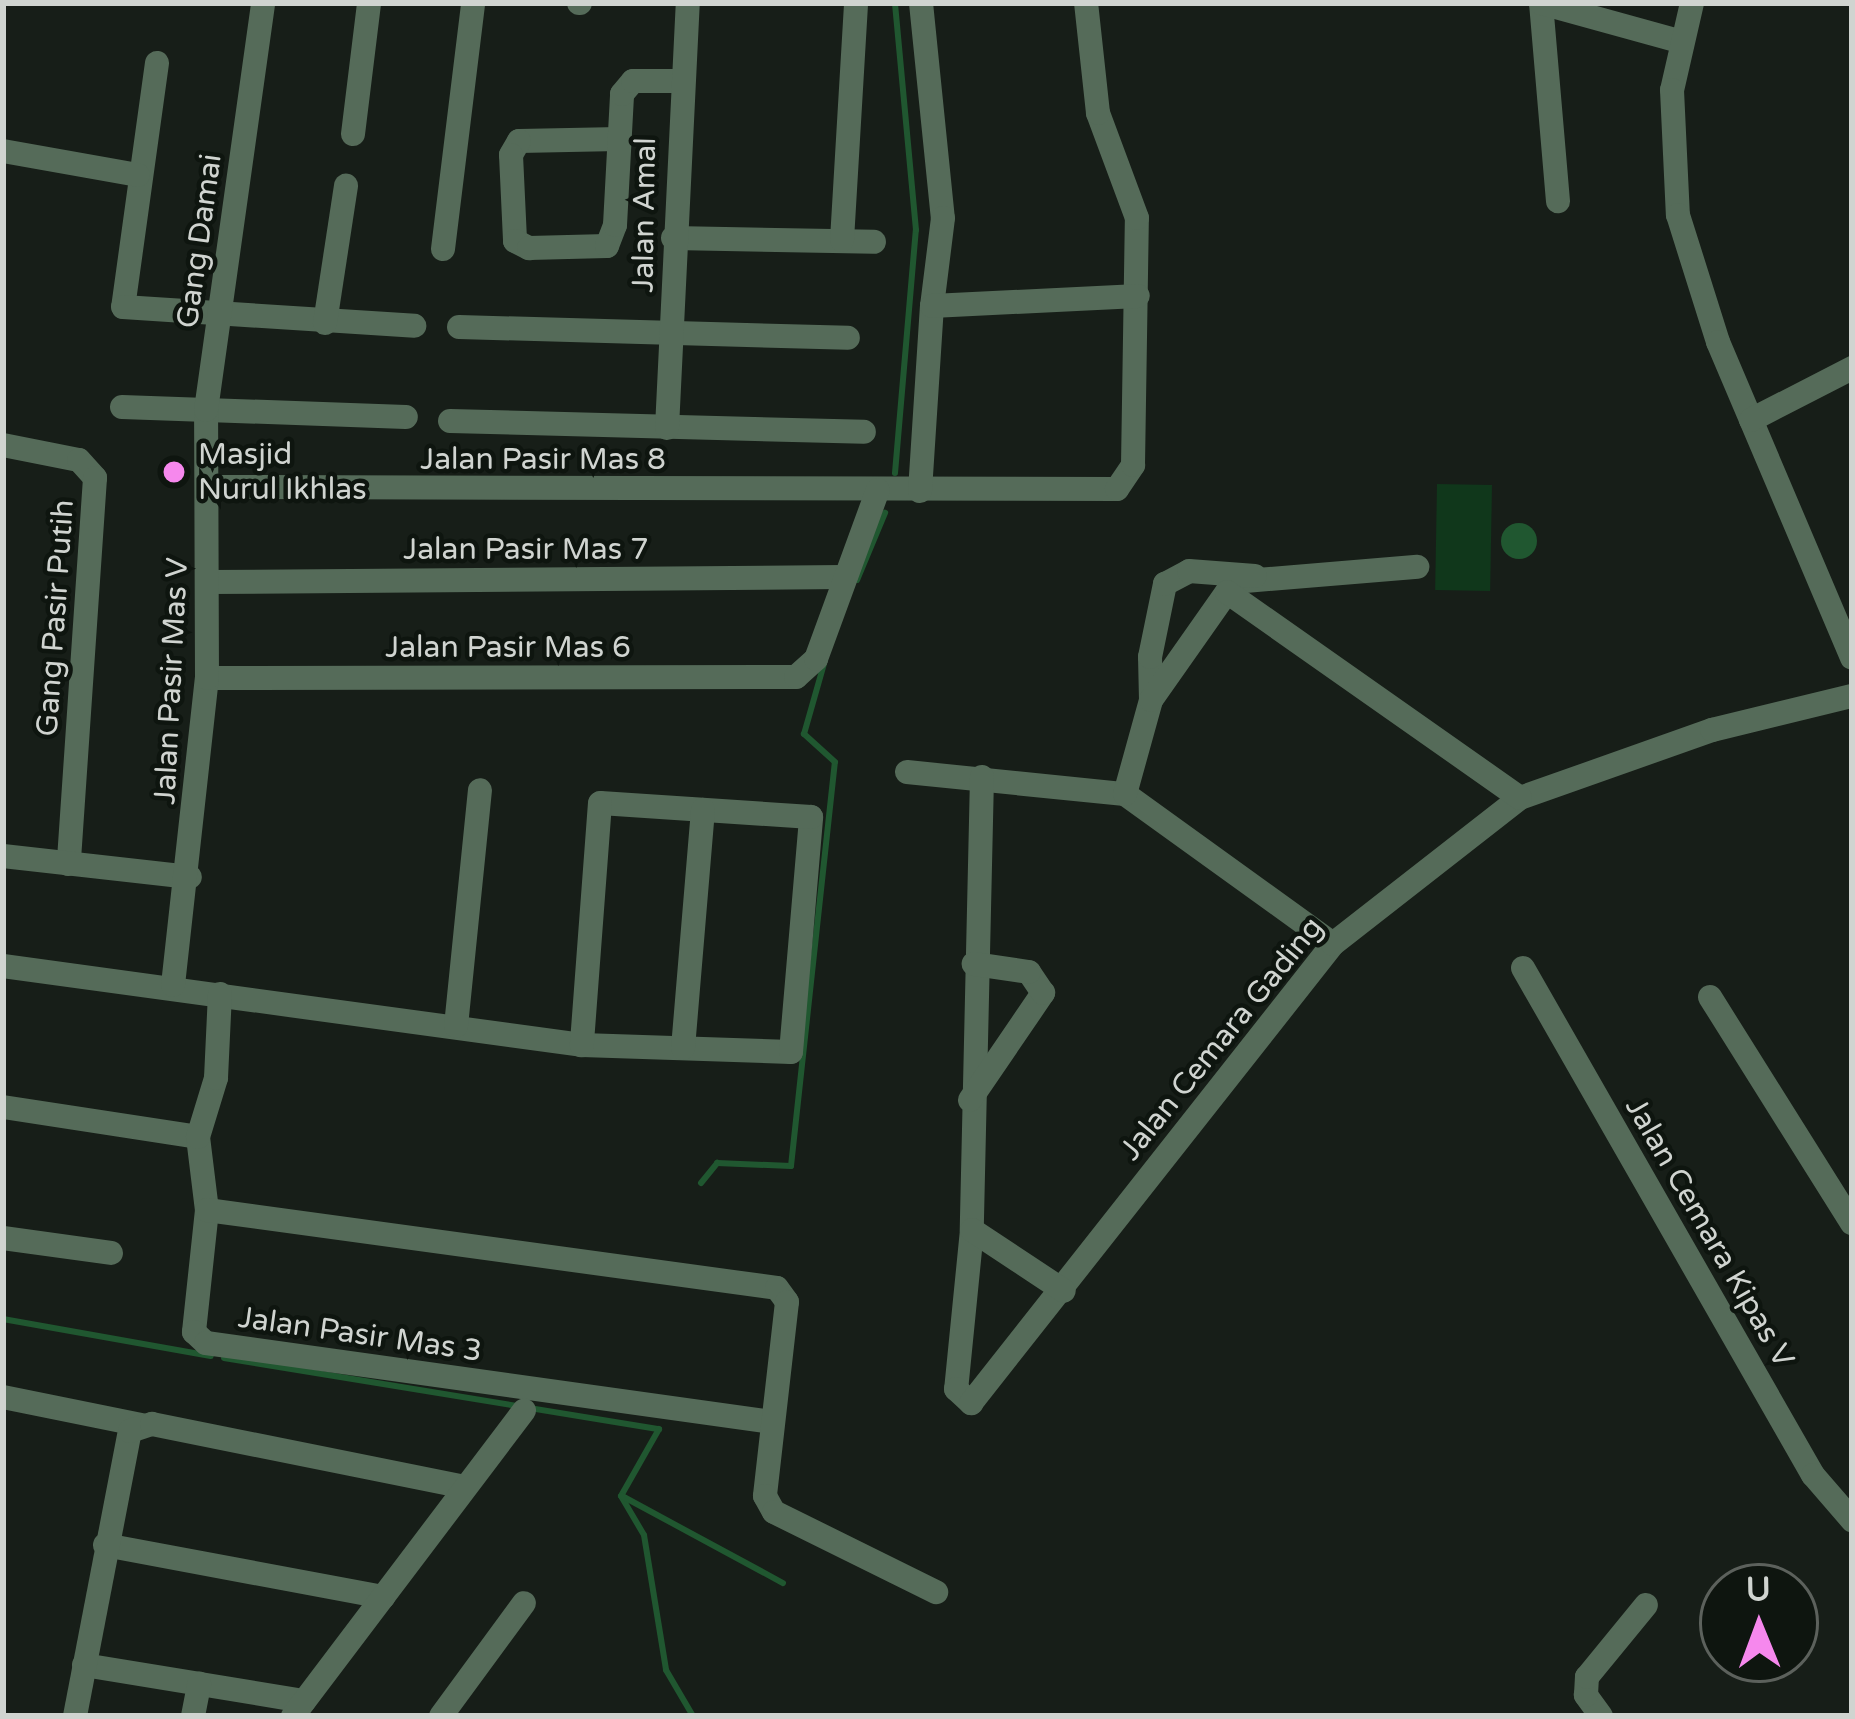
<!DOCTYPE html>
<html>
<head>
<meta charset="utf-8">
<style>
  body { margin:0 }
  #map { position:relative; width:1855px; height:1719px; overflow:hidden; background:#171e18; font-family:"Varela Round",sans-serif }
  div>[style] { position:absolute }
  .green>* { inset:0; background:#10371b; transform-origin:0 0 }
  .water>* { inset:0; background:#205730 }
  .round { border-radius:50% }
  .stream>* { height:6px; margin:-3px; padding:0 3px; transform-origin:3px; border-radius:3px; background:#205730 }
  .street>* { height:24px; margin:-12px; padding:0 12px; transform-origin:12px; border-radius:12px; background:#556b59 }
  .dots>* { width:33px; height:33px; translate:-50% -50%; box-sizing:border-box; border:6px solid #0e150f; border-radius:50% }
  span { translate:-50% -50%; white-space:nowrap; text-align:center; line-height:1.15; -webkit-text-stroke:9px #0e150f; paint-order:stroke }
  .street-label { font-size:30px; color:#d0d4d0 }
  .poi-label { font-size:30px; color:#d0d4d0 }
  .left { translate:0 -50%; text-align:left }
  .frame { position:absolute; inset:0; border:6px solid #d0d4d0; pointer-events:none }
  .north { position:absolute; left:1699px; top:1563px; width:120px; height:120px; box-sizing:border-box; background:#0e150f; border:3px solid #5c615c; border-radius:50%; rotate:359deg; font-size:33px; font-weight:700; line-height:48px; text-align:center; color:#d0d4d0 }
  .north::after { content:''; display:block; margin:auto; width:42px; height:54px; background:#f688ed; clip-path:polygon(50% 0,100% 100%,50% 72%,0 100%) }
</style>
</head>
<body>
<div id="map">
  <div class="green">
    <div style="left:1437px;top:484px;width:55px;height:106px;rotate:1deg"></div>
  </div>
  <div class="water">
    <div class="round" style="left:1501px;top:523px;width:36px;height:36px"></div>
  </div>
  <div class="stream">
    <div style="left:895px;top:473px;width:244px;rotate:-85.1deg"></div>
    <div style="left:916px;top:230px;width:228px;rotate:-95.3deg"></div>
    <div style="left:857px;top:580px;width:73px;rotate:-67.3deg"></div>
    <div style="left:701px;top:1183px;width:26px;rotate:-51deg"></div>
    <div style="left:717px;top:1163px;width:74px;rotate:2.3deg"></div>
    <div style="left:791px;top:1166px;width:406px;rotate:-83.8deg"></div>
    <div style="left:835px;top:762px;width:42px;rotate:-137.9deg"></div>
    <div style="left:804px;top:734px;width:73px;rotate:-74.1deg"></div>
    <div style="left:3px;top:1319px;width:211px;rotate:10.1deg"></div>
    <div style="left:224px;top:1358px;width:441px;rotate:9.3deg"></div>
    <div style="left:659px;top:1429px;width:77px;rotate:119.6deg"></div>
    <div style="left:621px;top:1496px;width:45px;rotate:59.5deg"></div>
    <div style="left:644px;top:1535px;width:137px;rotate:80.7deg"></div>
    <div style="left:666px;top:1670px;width:53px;rotate:59.6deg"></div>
    <div style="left:622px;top:1496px;width:183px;rotate:28.4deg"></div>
  </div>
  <div class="street">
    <div style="left:579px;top:3px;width:1px"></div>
    <div style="left:921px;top:3px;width:216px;rotate:84.2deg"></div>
    <div style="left:943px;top:218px;width:89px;rotate:97.1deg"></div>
    <div style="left:1541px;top:3px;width:199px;rotate:85.1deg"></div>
    <div style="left:1541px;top:3px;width:143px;rotate:15.4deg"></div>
    <div style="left:1692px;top:3px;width:89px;rotate:102.9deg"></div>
    <div style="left:1672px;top:90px;width:125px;rotate:87.3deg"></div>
    <div style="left:1678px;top:215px;width:133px;rotate:72.5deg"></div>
    <div style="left:1718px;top:342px;width:343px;rotate:67deg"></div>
    <div style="left:157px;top:63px;width:246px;rotate:97.9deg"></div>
    <div style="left:123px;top:307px;width:292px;rotate:3.7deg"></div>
    <div style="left:353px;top:134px;width:132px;rotate:-83deg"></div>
    <div style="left:619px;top:139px;width:100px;rotate:178.9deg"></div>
    <div style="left:519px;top:141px;width:16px;rotate:120deg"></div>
    <div style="left:511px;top:155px;width:86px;rotate:87.3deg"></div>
    <div style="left:515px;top:241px;width:16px;rotate:27deg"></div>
    <div style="left:529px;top:248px;width:78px;rotate:-1.5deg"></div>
    <div style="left:607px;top:246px;width:22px;rotate:-69deg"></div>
    <div style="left:615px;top:225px;width:131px;rotate:-86.9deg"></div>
    <div style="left:622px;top:94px;width:17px;rotate:-50deg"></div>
    <div style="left:633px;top:81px;width:46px"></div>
    <div style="left:3px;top:151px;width:137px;rotate:10.1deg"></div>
    <div style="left:673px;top:238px;width:201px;rotate:1.1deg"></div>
    <div style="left:842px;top:240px;width:237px;rotate:-86.6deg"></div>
    <div style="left:443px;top:249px;width:248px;rotate:-83deg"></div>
    <div style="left:325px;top:323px;width:139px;rotate:-81.3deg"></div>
    <div style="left:459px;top:327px;width:389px;rotate:1.6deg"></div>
    <div style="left:122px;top:407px;width:284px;rotate:2deg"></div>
    <div style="left:1751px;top:420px;width:114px;rotate:-27.2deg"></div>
    <div style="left:450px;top:421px;width:414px;rotate:1.5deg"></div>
    <div style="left:667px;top:428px;width:426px;rotate:-87.2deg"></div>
    <div style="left:3px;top:445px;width:77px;rotate:11.2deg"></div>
    <div style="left:79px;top:460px;width:24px;rotate:48deg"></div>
    <div style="left:95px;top:478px;width:387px;rotate:93.9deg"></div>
    <div style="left:207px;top:487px;width:910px;rotate:0.13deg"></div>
    <div style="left:1117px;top:489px;width:29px;rotate:-56deg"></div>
    <div style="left:1133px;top:465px;width:247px;rotate:-89.1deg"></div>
    <div style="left:1137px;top:218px;width:112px;rotate:-110.4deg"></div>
    <div style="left:1098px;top:113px;width:111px;rotate:-96.2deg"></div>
    <div style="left:920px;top:491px;width:185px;rotate:-86.3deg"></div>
    <div style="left:932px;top:306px;width:206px;rotate:-2.8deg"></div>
    <div style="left:1245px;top:581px;width:173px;rotate:-4.7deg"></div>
    <div style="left:210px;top:582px;width:633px;rotate:-0.45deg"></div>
    <div style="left:207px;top:678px;width:589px;rotate:-0.1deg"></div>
    <div style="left:796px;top:677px;width:27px;rotate:-42deg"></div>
    <div style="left:816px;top:659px;width:180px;rotate:-69.9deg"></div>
    <div style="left:1151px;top:700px;width:43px;rotate:-91.3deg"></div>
    <div style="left:1150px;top:657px;width:75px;rotate:-78.4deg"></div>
    <div style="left:1165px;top:584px;width:27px;rotate:-28deg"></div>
    <div style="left:1189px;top:571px;width:66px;rotate:4.3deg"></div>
    <div style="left:907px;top:772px;width:219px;rotate:5.8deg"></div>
    <div style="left:1125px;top:794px;width:256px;rotate:35.8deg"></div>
    <div style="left:982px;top:777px;width:453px;rotate:91.3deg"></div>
    <div style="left:972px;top:1230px;width:160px;rotate:95.7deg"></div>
    <div style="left:956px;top:1389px;width:21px;rotate:43deg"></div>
    <div style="left:971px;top:1403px;width:585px;rotate:-51.74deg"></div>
    <div style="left:1333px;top:944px;width:237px;rotate:-38deg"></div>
    <div style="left:1520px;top:798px;width:204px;rotate:-19.5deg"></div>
    <div style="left:1712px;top:730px;width:144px;rotate:-13.7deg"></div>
    <div style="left:1125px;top:794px;width:98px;rotate:-74.5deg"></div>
    <div style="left:1151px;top:700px;width:132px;rotate:-54.9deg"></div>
    <div style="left:1227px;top:592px;width:358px;rotate:35.1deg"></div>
    <div style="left:3px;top:856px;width:188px;rotate:6.4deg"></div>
    <div style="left:3px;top:966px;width:584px;rotate:7.77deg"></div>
    <div style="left:582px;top:1045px;width:209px;rotate:1.9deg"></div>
    <div style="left:791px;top:1052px;width:236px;rotate:-85.1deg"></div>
    <div style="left:811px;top:817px;width:211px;rotate:-176.2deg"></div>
    <div style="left:600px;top:803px;width:243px;rotate:94.3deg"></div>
    <div style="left:1523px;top:968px;width:584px;rotate:60.23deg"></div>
    <div style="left:1813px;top:1475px;width:60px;rotate:49.1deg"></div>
    <div style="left:173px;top:985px;width:309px;rotate:-83.7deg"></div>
    <div style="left:207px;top:678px;width:268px;rotate:-90.2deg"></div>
    <div style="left:206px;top:410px;width:411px;rotate:-82deg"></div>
    <div style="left:1710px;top:997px;width:267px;rotate:57.9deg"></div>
    <div style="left:456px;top:1026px;width:237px;rotate:-84.2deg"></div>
    <div style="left:683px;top:1048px;width:239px;rotate:-85.2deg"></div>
    <div style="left:970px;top:1100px;width:130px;rotate:-55.7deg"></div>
    <div style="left:1043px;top:993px;width:25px;rotate:-124deg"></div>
    <div style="left:1029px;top:972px;width:56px;rotate:-171.7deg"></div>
    <div style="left:3px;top:1107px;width:197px;rotate:8.7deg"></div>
    <div style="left:198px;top:1137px;width:74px;rotate:83deg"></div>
    <div style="left:207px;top:1210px;width:123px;rotate:96.1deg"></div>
    <div style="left:194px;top:1332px;width:16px;rotate:43deg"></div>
    <div style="left:206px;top:1343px;width:571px;rotate:7.95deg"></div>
    <div style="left:198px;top:1137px;width:62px;rotate:-73deg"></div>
    <div style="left:216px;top:1078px;width:84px;rotate:-87.3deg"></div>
    <div style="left:207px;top:1210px;width:575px;rotate:7.79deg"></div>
    <div style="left:777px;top:1288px;width:17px;rotate:54deg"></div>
    <div style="left:787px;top:1302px;width:195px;rotate:96.5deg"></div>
    <div style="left:765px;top:1496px;width:18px;rotate:61deg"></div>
    <div style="left:774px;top:1512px;width:181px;rotate:26.3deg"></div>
    <div style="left:972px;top:1230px;width:110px;rotate:33.5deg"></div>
    <div style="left:3px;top:1238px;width:109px;rotate:7.9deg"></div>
    <div style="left:3px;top:1397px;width:141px;rotate:11.5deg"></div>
    <div style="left:105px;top:1545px;width:283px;rotate:10.6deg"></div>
    <div style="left:84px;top:1665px;width:223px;rotate:9.3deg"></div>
    <div style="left:75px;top:1716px;width:290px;rotate:-79.1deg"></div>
    <div style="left:130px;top:1431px;width:23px;rotate:-18deg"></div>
    <div style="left:152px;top:1424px;width:318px;rotate:11.4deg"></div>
    <div style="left:193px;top:1716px;width:33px;rotate:-79deg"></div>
    <div style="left:293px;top:1716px;width:383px;rotate:-52.9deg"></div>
    <div style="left:441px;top:1716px;width:140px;rotate:-53.7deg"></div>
    <div style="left:1601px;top:1716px;width:26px;rotate:-126deg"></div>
    <div style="left:1586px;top:1695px;width:18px;rotate:-87deg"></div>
    <div style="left:1587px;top:1677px;width:93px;rotate:-50.7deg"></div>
  </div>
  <div class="dots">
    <div style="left:174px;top:472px;background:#f688ed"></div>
  </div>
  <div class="street-label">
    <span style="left:645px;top:215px;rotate:-89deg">Jalan Amal</span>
    <span style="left:200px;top:241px;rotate:-82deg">Gang Damai</span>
    <span style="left:543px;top:460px">Jalan Pasir Mas 8</span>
    <span style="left:526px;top:550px">Jalan Pasir Mas 7</span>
    <span style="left:56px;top:618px;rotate:-86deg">Gang Pasir Putih</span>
    <span style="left:508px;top:648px">Jalan Pasir Mas 6</span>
    <span style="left:172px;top:681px;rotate:-87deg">Jalan Pasir Mas V</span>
    <span style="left:1222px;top:1039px;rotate:-51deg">Jalan Cemara Gading</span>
    <span style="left:1709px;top:1233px;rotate:60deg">Jalan Cemara Kipas V</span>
    <span style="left:360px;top:1335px;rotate:8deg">Jalan Pasir Mas 3</span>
  </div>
  <div class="poi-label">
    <span class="left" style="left:198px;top:472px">Masjid<br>Nurul Ikhlas</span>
  </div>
  <div class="frame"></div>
  <div class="north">U</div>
</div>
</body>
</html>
